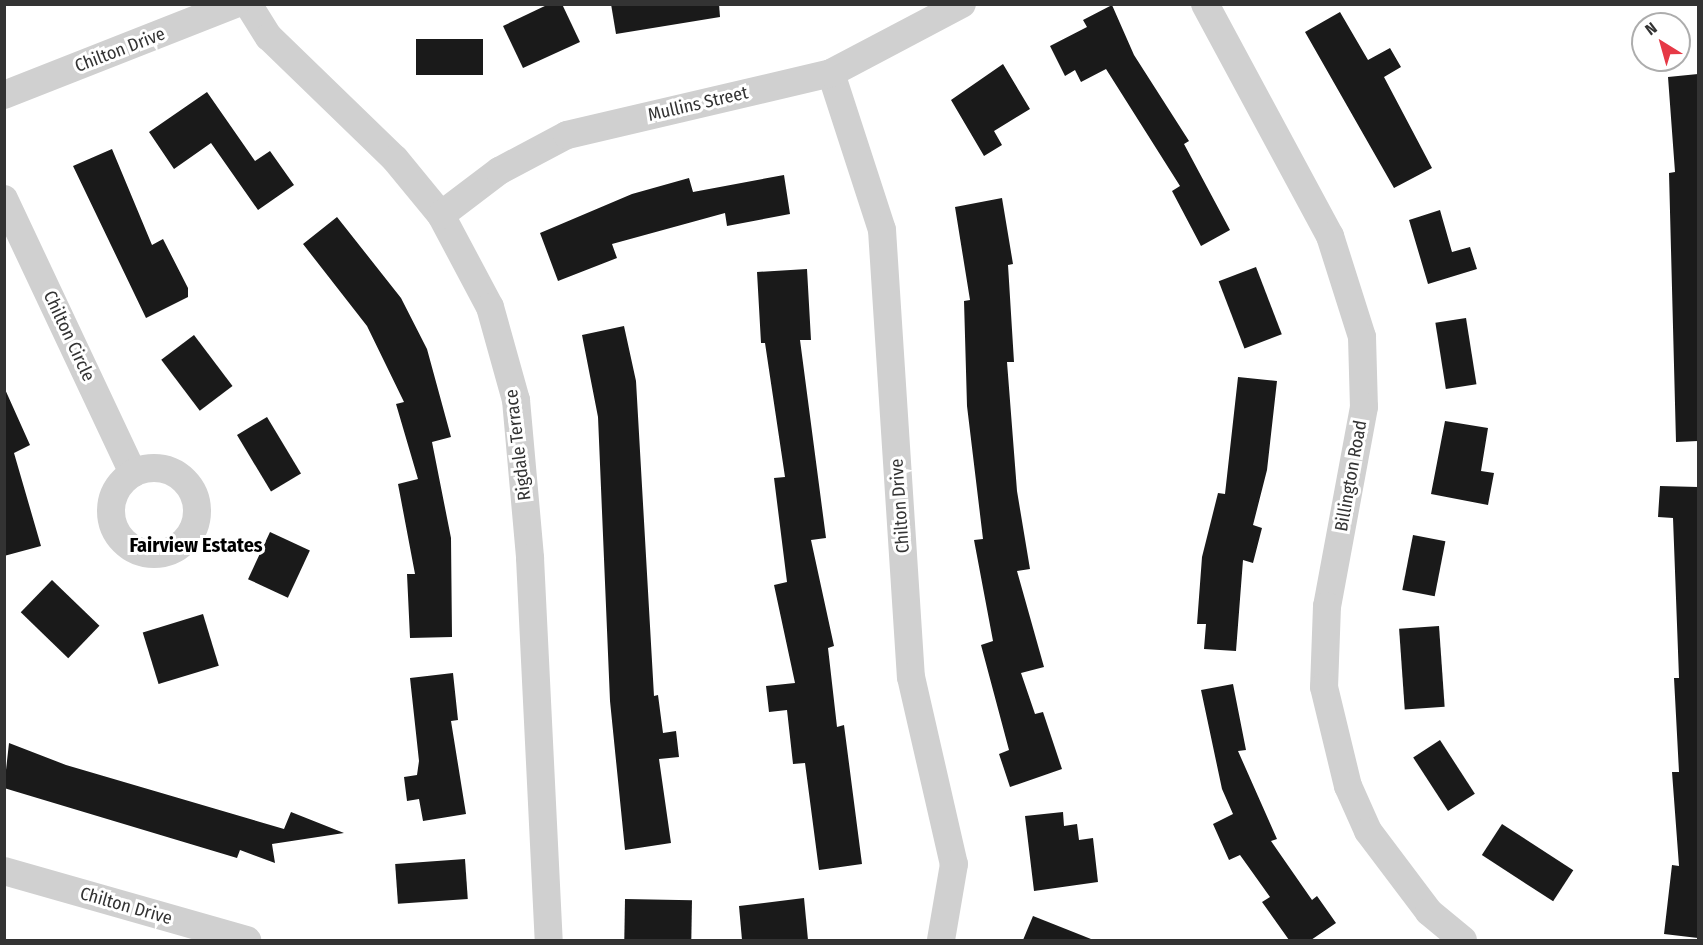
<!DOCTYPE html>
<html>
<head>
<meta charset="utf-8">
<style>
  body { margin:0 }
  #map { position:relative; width:1703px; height:945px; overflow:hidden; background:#fff; font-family:"Fira Sans Condensed",sans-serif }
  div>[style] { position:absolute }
  .building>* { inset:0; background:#1a1a1a; transform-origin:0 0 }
  .minor>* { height:28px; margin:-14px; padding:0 14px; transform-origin:14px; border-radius:14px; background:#d0d0d0 }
  .minor>.ring { margin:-14px; padding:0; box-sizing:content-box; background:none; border:28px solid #d0d0d0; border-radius:50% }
  span { translate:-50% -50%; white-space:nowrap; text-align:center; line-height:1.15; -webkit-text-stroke:6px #fff; paint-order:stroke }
  .street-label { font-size:18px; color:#333 }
  .neighbourhood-label { font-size:20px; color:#000; font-weight:700 }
  .frame { position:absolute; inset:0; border:6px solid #333; pointer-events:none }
  .north { position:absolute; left:1631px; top:12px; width:60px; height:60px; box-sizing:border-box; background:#fff; border:2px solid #adadad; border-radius:50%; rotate:323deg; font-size:16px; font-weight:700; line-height:24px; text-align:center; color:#333 }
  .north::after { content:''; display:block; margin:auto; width:21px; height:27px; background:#e63946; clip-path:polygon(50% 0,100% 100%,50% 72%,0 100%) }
</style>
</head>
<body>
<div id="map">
  <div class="building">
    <div style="clip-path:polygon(549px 4px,562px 4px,580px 42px,523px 68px,503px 26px)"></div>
    <div style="clip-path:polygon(611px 4px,719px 4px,720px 17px,616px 34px)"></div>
    <div style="clip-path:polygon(1112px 5px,1134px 55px,1189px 141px,1184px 144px,1230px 230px,1201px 246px,1172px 191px,1180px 186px,1106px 69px,1081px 82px,1075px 70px,1065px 76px,1050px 46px,1087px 27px,1083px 20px)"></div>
    <div style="clip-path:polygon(1340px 12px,1368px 60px,1390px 48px,1401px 67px,1384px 77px,1432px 168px,1394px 188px,1305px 32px)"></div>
    <div style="left:483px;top:39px;width:36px;height:67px;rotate:90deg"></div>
    <div style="clip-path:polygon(1003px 64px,1030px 109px,994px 131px,1002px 145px,984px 156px,951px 100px)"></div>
    <div style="clip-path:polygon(1698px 74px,1698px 441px,1676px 442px,1669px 173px,1675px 172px,1668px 77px)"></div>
    <div style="clip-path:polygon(207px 92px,255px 161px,270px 151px,294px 185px,258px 210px,211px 143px,174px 169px,149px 132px)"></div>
    <div style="clip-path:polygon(112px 149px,152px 245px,163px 239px,188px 288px,188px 297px,146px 318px,73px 166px)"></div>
    <div style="clip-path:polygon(784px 175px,790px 214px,727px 226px,725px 213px,612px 244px,617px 258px,558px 281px,540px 233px,632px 194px,689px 178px,693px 192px)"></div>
    <div style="clip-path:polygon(1002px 198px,1013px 264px,1008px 265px,1014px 362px,1007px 362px,1017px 491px,1030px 569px,1017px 571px,1044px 667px,1021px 673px,1035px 714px,1043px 712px,1062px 769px,1010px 787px,999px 754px,1009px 750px,981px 645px,993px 641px,974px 540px,983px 539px,967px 406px,964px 301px,970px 300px,955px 207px)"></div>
    <div style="clip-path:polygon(1440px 210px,1452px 252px,1470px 247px,1477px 269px,1428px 284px,1409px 220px)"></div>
    <div style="clip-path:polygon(337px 217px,401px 298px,427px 349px,451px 437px,432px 442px,451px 538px,452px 637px,410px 638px,407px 574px,415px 574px,398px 484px,418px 479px,396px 404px,404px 402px,367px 326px,303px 244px)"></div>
    <div style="left:1256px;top:267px;width:72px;height:40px;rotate:69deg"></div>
    <div style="clip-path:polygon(807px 269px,811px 340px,800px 340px,826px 538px,811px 540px,834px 646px,828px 648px,837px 727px,844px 725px,862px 864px,819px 870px,805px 763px,793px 764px,787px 710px,769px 712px,766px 686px,795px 683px,774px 585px,787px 582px,774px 478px,785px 477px,765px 343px,761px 343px,757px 272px)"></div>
    <div style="left:1466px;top:318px;width:67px;height:31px;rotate:81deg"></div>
    <div style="clip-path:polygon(624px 326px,636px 381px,654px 696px,658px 695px,663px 733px,676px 731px,679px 757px,659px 759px,671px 843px,625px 850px,610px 701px,598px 417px,582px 335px)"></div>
    <div style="left:194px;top:335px;width:64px;height:41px;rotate:53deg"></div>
    <div style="clip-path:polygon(1238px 377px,1277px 381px,1267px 470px,1253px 525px,1262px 528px,1253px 563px,1243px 560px,1236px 651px,1204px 649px,1206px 624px,1197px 624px,1202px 557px,1218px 493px,1225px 494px)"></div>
    <div style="clip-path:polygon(4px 387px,30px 445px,14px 453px,41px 546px,4px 556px)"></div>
    <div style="left:267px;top:417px;width:66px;height:35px;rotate:59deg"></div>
    <div style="clip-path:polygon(1445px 421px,1488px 428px,1481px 471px,1494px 473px,1488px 505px,1431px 494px)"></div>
    <div style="clip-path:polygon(1660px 486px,1698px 487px,1698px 938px,1664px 934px,1672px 865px,1679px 866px,1672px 772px,1679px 772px,1674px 678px,1679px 678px,1673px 518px,1658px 517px)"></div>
    <div style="left:270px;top:532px;width:44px;height:52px;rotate:25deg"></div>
    <div style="left:1413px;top:535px;width:33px;height:56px;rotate:11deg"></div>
    <div style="left:52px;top:580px;width:66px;height:45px;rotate:44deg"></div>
    <div style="left:203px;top:614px;width:54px;height:63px;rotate:73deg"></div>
    <div style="left:1439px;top:626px;width:81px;height:40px;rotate:86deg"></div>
    <div style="clip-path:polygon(453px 673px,458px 720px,451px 721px,466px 814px,423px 821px,419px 799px,407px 801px,404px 777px,417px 775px,419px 761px,410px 678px)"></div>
    <div style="clip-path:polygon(1233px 684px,1246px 750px,1238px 751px,1277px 839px,1271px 841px,1312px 900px,1317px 896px,1336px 923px,1311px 940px,1289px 940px,1262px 902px,1270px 897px,1240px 855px,1229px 860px,1213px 824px,1233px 814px,1222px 789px,1201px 690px)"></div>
    <div style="left:1440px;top:740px;width:64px;height:32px;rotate:57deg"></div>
    <div style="clip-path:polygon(9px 743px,66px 765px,284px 829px,291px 812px,344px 833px,272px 844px,275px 863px,240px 850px,237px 858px,4px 788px)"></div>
    <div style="clip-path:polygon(1063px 812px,1064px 826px,1077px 824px,1079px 840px,1093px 838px,1098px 882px,1034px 891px,1025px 816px)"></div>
    <div style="left:1502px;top:824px;width:85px;height:37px;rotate:33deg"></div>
    <div style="left:465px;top:859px;width:40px;height:70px;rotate:86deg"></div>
    <div style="clip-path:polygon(804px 898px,808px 940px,742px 940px,739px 906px)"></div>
    <div style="left:625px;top:899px;width:67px;height:41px;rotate:1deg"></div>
    <div style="clip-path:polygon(1033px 916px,1091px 939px,1090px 940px,1023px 940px)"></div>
  </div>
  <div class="minor">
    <div style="left:248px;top:4px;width:39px;rotate:58deg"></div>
    <div style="left:269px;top:37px;width:175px;rotate:44.1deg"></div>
    <div style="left:395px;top:159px;width:72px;rotate:50.6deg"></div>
    <div style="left:441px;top:215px;width:104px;rotate:62deg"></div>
    <div style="left:490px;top:307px;width:97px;rotate:74.4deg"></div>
    <div style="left:516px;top:400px;width:159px;rotate:84.9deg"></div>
    <div style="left:530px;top:558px;width:382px;rotate:87.2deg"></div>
    <div style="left:1205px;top:4px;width:264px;rotate:61.7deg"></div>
    <div style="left:1330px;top:236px;width:106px;rotate:72.4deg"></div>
    <div style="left:1362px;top:337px;width:70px;rotate:88.4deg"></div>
    <div style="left:1364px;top:407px;width:202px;rotate:100.5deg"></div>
    <div style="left:1327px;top:606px;width:81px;rotate:92.1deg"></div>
    <div style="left:1324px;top:687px;width:102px;rotate:76.4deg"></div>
    <div style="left:1348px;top:786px;width:49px;rotate:66deg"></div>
    <div style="left:1368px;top:831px;width:101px;rotate:53deg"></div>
    <div style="left:1429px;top:912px;width:44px;rotate:39.5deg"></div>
    <div style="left:831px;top:73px;width:165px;rotate:72deg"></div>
    <div style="left:882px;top:230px;width:448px;rotate:86.3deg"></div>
    <div style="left:911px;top:677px;width:192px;rotate:77.1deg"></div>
    <div style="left:954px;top:864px;width:77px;rotate:99.7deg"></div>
    <div style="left:4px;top:95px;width:248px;rotate:-21.5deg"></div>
    <div style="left:4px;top:199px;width:303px;rotate:64.8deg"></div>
    <div style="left:441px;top:215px;width:73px;rotate:-37.2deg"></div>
    <div style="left:499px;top:171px;width:77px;rotate:-27.9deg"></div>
    <div style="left:567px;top:135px;width:271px;rotate:-13.2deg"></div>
    <div style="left:831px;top:73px;width:148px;rotate:-27.8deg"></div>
    <div class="ring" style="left:111px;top:468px;width:58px;height:58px"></div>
    <div style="left:4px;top:871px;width:253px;rotate:15.9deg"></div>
  </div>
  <div class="street-label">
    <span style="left:120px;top:50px;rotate:-21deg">Chilton Drive</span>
    <span style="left:698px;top:104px;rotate:-13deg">Mullins Street</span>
    <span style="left:69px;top:336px;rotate:65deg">Chilton Circle</span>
    <span style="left:518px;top:445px;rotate:-97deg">Rigdale Terrace</span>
    <span style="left:1351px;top:476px;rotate:-80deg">Billington Road</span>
    <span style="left:900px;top:506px;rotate:-94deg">Chilton Drive</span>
    <span style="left:126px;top:906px;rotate:16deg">Chilton Drive</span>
  </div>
  <div class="neighbourhood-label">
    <span style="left:196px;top:545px">Fairview Estates</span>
  </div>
  <div class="frame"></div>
  <div class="north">N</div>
</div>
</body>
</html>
